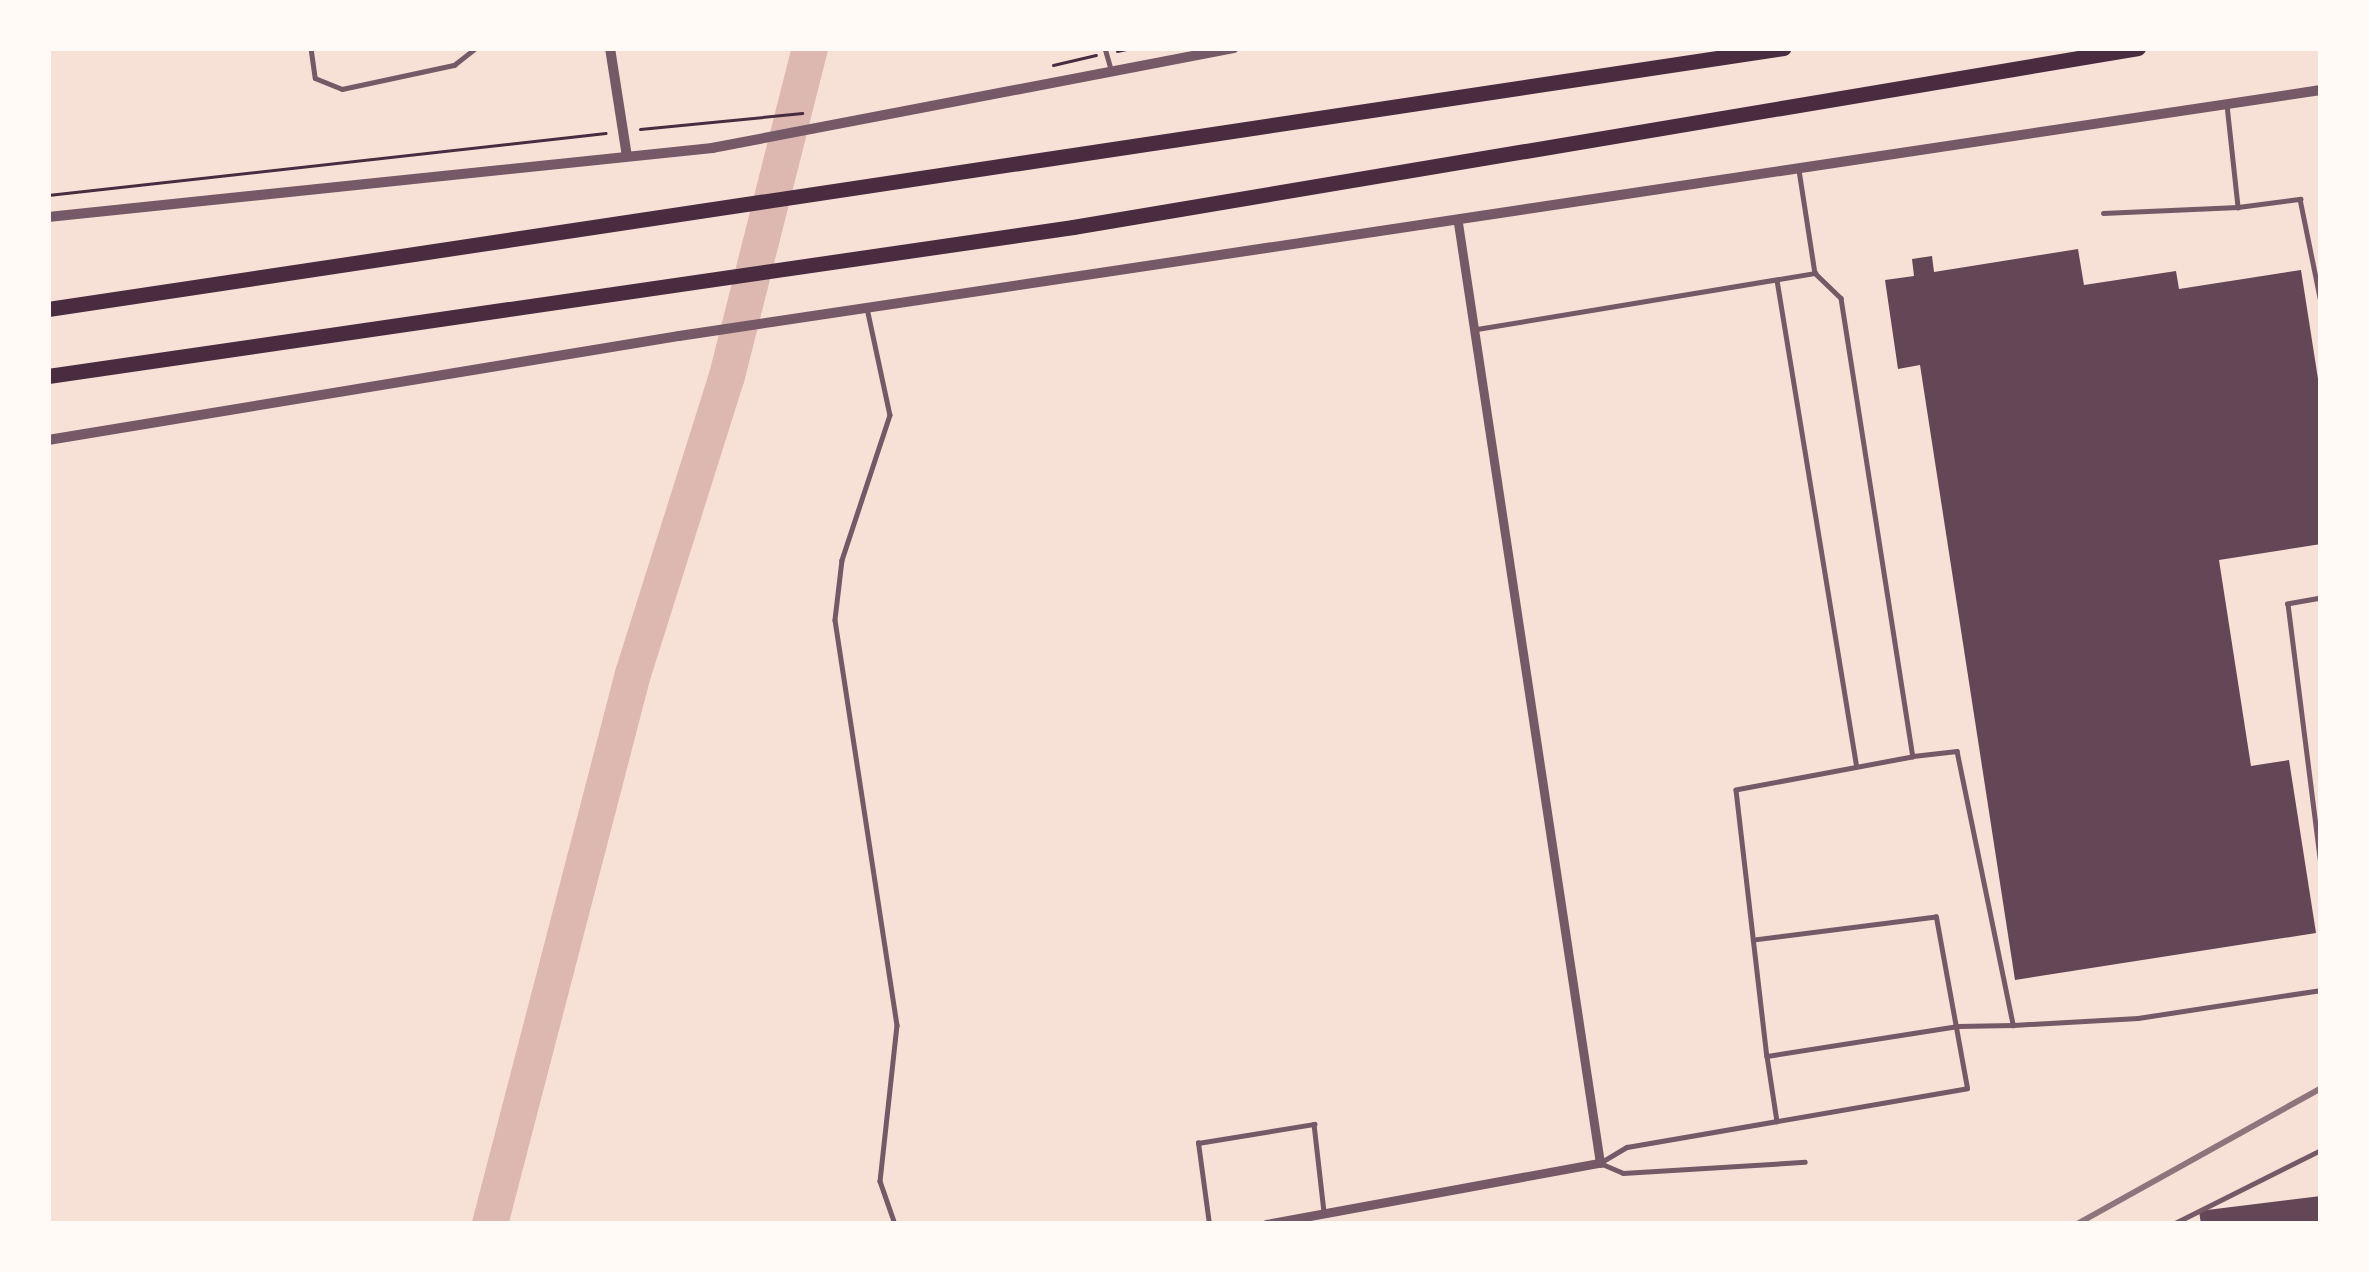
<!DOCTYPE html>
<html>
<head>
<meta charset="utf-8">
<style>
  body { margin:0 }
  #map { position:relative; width:2369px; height:1272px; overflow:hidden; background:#f7e1d7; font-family:"Exo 2",sans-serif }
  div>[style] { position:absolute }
  .river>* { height:36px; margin:-18px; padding:0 18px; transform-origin:18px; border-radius:18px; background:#dcb8b0 }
  .building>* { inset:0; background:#644757 }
  .path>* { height:3px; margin:-1.5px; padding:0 1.5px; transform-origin:1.5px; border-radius:1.5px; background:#4a2c40 }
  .service>* { height:4.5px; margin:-2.25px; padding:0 2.25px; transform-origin:2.25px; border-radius:2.25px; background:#755966 }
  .minor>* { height:9px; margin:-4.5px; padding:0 4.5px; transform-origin:4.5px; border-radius:4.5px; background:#755966 }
  .tertiary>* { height:10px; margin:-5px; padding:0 5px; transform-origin:5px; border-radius:5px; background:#755966 }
  .motorway>* { height:15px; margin:-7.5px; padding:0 7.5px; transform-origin:7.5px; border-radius:7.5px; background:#4a2c40 }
  .rail>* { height:6px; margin:-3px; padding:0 3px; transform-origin:3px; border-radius:3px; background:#8f747c }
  span { translate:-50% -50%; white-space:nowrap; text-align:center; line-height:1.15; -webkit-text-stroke:10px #fffaf5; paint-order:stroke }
  .frame { position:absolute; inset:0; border:51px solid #fffaf5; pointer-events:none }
</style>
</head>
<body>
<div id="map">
  <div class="river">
    <div style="left:490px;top:1224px;width:568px;rotate:-75.43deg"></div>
    <div style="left:633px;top:674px;width:312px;rotate:-72.5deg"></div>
    <div style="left:727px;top:376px;width:338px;rotate:-75.8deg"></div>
  </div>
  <div class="building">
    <div style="clip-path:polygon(2078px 249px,2084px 285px,2176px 271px,2179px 289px,2301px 270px,2321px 398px,2321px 544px,2219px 560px,2251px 766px,2289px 760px,2316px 933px,2015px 980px,1920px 365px,1898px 369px,1885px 280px,1914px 276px,1912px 259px,1932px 256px,1934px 272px)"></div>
    <div style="clip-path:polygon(2321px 1196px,2321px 1224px,2201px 1224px,2199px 1211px)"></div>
  </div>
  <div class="path">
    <div style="left:1117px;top:51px;width:14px;rotate:-12deg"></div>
    <div style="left:1053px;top:65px;width:44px;rotate:-13.1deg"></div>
    <div style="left:640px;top:129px;width:163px;rotate:-5.6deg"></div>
    <div style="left:48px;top:195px;width:561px;rotate:-6.34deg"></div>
  </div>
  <div class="service">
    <div style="left:311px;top:48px;width:30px;rotate:82deg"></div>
    <div style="left:315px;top:78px;width:29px;rotate:22deg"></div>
    <div style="left:342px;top:89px;width:115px;rotate:-12.1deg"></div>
    <div style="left:454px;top:65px;width:28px;rotate:-38deg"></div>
    <div style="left:1105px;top:48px;width:22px;rotate:74deg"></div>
    <div style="left:2227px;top:105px;width:103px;rotate:83.8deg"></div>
    <div style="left:2238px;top:207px;width:63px;rotate:-7.4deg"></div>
    <div style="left:2300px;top:199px;width:105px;rotate:78.5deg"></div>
    <div style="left:1799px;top:170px;width:104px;rotate:81.2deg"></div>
    <div style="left:1815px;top:273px;width:36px;rotate:44deg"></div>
    <div style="left:1841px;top:298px;width:464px;rotate:81.1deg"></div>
    <div style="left:1913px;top:756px;width:44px;rotate:-6.5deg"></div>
    <div style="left:1957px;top:751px;width:280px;rotate:78.4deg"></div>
    <div style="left:2013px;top:1025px;width:125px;rotate:-3.2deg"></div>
    <div style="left:2138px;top:1018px;width:185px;rotate:-8.7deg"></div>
    <div style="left:2103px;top:213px;width:135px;rotate:-2.5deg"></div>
    <div style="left:1777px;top:280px;width:493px;rotate:80.7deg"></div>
    <div style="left:867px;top:308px;width:109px;rotate:77.9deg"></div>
    <div style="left:890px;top:415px;width:153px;rotate:108.3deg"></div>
    <div style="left:842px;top:560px;width:60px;rotate:96.7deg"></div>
    <div style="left:835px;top:620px;width:410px;rotate:81.3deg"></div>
    <div style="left:897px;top:1025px;width:157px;rotate:96.2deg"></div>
    <div style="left:880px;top:1181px;width:46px;rotate:70.8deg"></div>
    <div style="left:1477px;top:329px;width:343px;rotate:-9.4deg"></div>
    <div style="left:2321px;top:598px;width:34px;rotate:170deg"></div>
    <div style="left:2288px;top:604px;width:264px;rotate:82.8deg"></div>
    <div style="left:1912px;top:757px;width:179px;rotate:169.4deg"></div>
    <div style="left:1736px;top:790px;width:268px;rotate:83.4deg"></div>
    <div style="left:1767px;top:1056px;width:193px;rotate:-8.9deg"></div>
    <div style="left:1958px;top:1026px;width:55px;rotate:-1deg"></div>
    <div style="left:1767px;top:1056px;width:66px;rotate:81.3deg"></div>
    <div style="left:1600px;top:1163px;width:31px;rotate:-31deg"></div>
    <div style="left:1627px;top:1147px;width:345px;rotate:-9.8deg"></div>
    <div style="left:1967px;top:1088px;width:174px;rotate:-100.3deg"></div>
    <div style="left:1936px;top:917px;width:184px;rotate:172.8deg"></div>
    <div style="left:1600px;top:1163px;width:25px;rotate:23deg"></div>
    <div style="left:1623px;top:1173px;width:182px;rotate:-3.5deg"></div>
    <div style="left:1209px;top:1224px;width:82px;rotate:-97.7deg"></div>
    <div style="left:1198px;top:1143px;width:118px;rotate:-9.3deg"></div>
    <div style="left:1314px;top:1124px;width:89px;rotate:83.5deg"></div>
    <div style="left:2173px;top:1224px;width:165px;rotate:-26.6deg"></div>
  </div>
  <div class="minor">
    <div style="left:1266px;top:1224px;width:340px;rotate:-10.4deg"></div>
    <div style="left:1600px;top:1163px;width:951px;rotate:-98.59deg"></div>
  </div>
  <div class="tertiary">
    <div style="left:610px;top:48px;width:109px;rotate:81.1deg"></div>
    <div style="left:48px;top:217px;width:668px;rotate:-5.93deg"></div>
    <div style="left:712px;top:148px;width:531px;rotate:-10.84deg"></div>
    <div style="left:48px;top:440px;width:640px;rotate:-9.36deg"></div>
    <div style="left:679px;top:336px;width:1660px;rotate:-8.52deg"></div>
  </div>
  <div class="motorway">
    <div style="left:48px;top:309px;width:1755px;rotate:-8.55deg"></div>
    <div style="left:48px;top:376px;width:1036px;rotate:-8.27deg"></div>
    <div style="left:1073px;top:227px;width:1080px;rotate:-9.54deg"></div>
  </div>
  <div class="rail">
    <div style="left:2077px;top:1224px;width:279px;rotate:-29.1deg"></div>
  </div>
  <div class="frame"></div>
</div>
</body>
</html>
